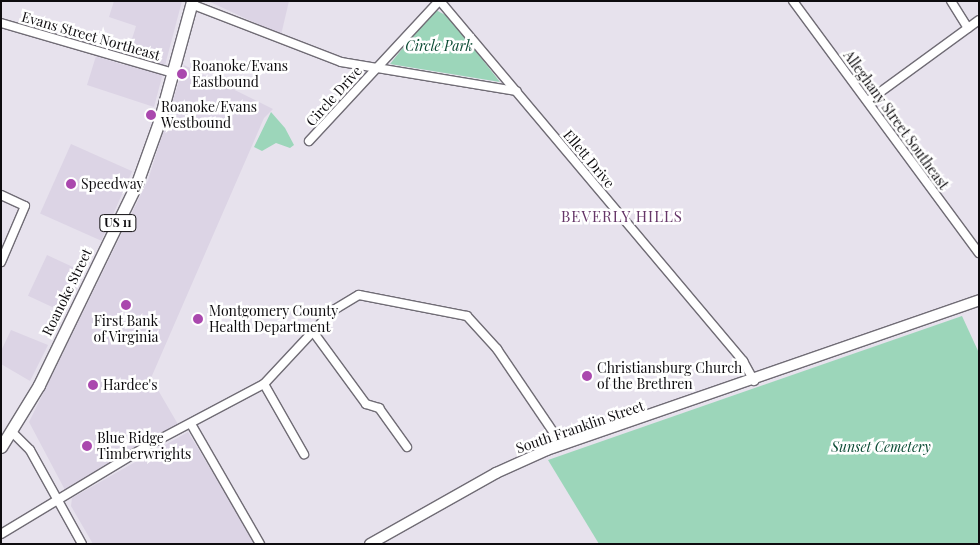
<!DOCTYPE html>
<html>
<head>
<meta charset="utf-8">
<style>
  body { margin:0 }
  #map { position:relative; width:980px; height:545px; overflow:hidden; background:#e7e2ed; font-family:"Playfair Display",serif }
  div>[style] { position:absolute }
  .built>* { inset:0; background:#dcd4e5; transform-origin:0 0 }
  .green>* { inset:0; background:#9cd6ba }
  .roads { filter:drop-shadow(1px 0 #706c75) drop-shadow(-1px 0 #706c75) drop-shadow(0 1px #706c75) drop-shadow(0 -1px #706c75) }
  .minor>* { height:8px; margin:-4px; padding:0 4px; transform-origin:4px; border-radius:4px; background:#fff }
  .secondary>* { height:10px; margin:-5px; padding:0 5px; transform-origin:5px; border-radius:5px; background:#fff }
  .primary>* { height:11px; margin:-5.5px; padding:0 5.5px; transform-origin:5.5px; border-radius:5.5px; background:#fff }
  .dots>* { width:14px; height:14px; translate:-50% -50%; box-sizing:border-box; border:2px solid #fff; border-radius:50% }
  span { translate:-50% -50%; white-space:nowrap; text-align:center; line-height:1.15; -webkit-text-stroke:5px #fff; paint-order:stroke }
  .shield-label span { padding:1px 4px; background:#fff; border:1px solid; border-radius:4px; -webkit-text-stroke-width:0 }
  .shield-label { font-size:12px; color:#0e0c0f; font-weight:700 }
  .street-label { font-size:14px; color:#0e0c0f }
  .park-label { font-size:14px; color:#0b4b34; font-style:italic }
  .poi-label { font-size:14px; color:#0e0c0f }
  .left { translate:0 -50%; text-align:left }
  .neighbourhood-label { font-size:15px; color:#663668; letter-spacing:1px }
  .frame { position:absolute; inset:0; border:2px solid #0e0c0f; pointer-events:none }
</style>
</head>
<body>
<div id="map">
  <div class="built">
    <div style="clip-path:polygon(114px 1px,182px 1px,154px 107px,87px 85px,96px 56px,124px 65px,136px 26px,109px 17px)"></div>
    <div style="clip-path:polygon(208px 1px,289px 1px,281px 35px)"></div>
    <div style="clip-path:polygon(184px 65px,273px 109px,264px 118px,151px 378px,179px 426px,65px 490px,29px 422px,148px 180px)"></div>
    <div style="left:71px;top:144px;width:67px;height:76px;rotate:24deg"></div>
    <div style="left:47px;top:255px;width:41px;height:45px;rotate:25deg"></div>
    <div style="clip-path:polygon(11px 330px,48px 345px,30px 381px,1px 364px,1px 351px)"></div>
    <div style="clip-path:polygon(188px 432px,256px 544px,93px 544px,71px 506px,72px 498px)"></div>
  </div>
  <div class="green">
    <div style="clip-path:polygon(434px 9px,449px 17px,500px 82px,390px 64px)"></div>
    <div style="clip-path:polygon(271px 112px,285px 128px,294px 145px,290px 148px,276px 143px,262px 151px,254px 147px)"></div>
    <div style="clip-path:polygon(962px 316px,979px 353px,979px 544px,599px 544px,548px 460px)"></div>
  </div>
  <div class="roads">
    <div class="minor">
      <div style="left:440px;top:1px;width:471px;rotate:49.9deg"></div>
      <div style="left:743px;top:361px;width:23px;rotate:61deg"></div>
      <div style="left:793px;top:1px;width:313px;rotate:53.6deg"></div>
      <div style="left:951px;top:1px;width:32px;rotate:58deg"></div>
      <div style="left:191px;top:4px;width:161px;rotate:21.1deg"></div>
      <div style="left:341px;top:62px;width:178px;rotate:9.4deg"></div>
      <div style="left:1px;top:23px;width:179px;rotate:16.2deg"></div>
      <div style="left:868px;top:101px;width:137px;rotate:-36.1deg"></div>
      <div style="left:309px;top:141px;width:191px;rotate:-47.1deg"></div>
      <div style="left:1px;top:195px;width:26px;rotate:25deg"></div>
      <div style="left:25px;top:206px;width:61px;rotate:113.2deg"></div>
      <div style="left:314px;top:333px;width:88px;rotate:53.8deg"></div>
      <div style="left:366px;top:404px;width:14px;rotate:17deg"></div>
      <div style="left:379px;top:408px;width:48px;rotate:54.3deg"></div>
      <div style="left:264px;top:384px;width:81px;rotate:60.3deg"></div>
      <div style="left:191px;top:424px;width:138px;rotate:60.1deg"></div>
      <div style="left:12px;top:432px;width:25px;rotate:45deg"></div>
      <div style="left:30px;top:450px;width:107px;rotate:61deg"></div>
      <div style="left:1px;top:534px;width:168px;rotate:-31.1deg"></div>
      <div style="left:145px;top:447px;width:135px;rotate:-27.9deg"></div>
      <div style="left:264px;top:384px;width:100px;rotate:-47deg"></div>
      <div style="left:332px;top:311px;width:31px;rotate:-31deg"></div>
      <div style="left:359px;top:295px;width:110px;rotate:11deg"></div>
      <div style="left:467px;top:316px;width:45px;rotate:47.7deg"></div>
      <div style="left:497px;top:349px;width:116px;rotate:55.9deg"></div>
    </div>
    <div class="secondary">
      <div style="left:370px;top:544px;width:145px;rotate:-29.4deg"></div>
      <div style="left:496px;top:473px;width:56px;rotate:-24.3deg"></div>
      <div style="left:547px;top:450px;width:457px;rotate:-19.1deg"></div>
    </div>
    <div class="primary">
      <div style="left:1px;top:447px;width:73px;rotate:-58.5deg"></div>
      <div style="left:39px;top:385px;width:225px;rotate:-64.1deg"></div>
      <div style="left:137px;top:183px;width:65px;rotate:-70.2deg"></div>
      <div style="left:159px;top:122px;width:125px;rotate:-74.7deg"></div>
    </div>
  </div>
  <div class="dots">
    <div style="left:182px;top:74px;background:#aa48ae"></div>
    <div style="left:151px;top:115px;background:#aa48ae"></div>
    <div style="left:71px;top:184px;background:#aa48ae"></div>
    <div style="left:126px;top:305px;background:#aa48ae"></div>
    <div style="left:198px;top:319px;background:#aa48ae"></div>
    <div style="left:587px;top:376px;background:#aa48ae"></div>
    <div style="left:93px;top:385px;background:#aa48ae"></div>
    <div style="left:87px;top:446px;background:#aa48ae"></div>
  </div>
  <div class="shield-label">
    <span style="left:118px;top:223px">US 11</span>
  </div>
  <div class="street-label">
    <span style="left:91px;top:36px;rotate:16deg">Evans Street Northeast</span>
    <span style="left:334px;top:96px;rotate:-48deg">Circle Drive</span>
    <span style="left:896px;top:120px;rotate:54deg">Alleghany Street Southeast</span>
    <span style="left:589px;top:159px;rotate:50deg">Ellett Drive</span>
    <span style="left:67px;top:292px;rotate:-64deg">Roanoke Street</span>
    <span style="left:580px;top:427px;rotate:-19deg">South Franklin Street</span>
  </div>
  <div class="park-label">
    <span style="left:439px;top:46px">Circle Park</span>
    <span style="left:881px;top:447px">Sunset Cemetery</span>
  </div>
  <div class="poi-label">
    <span class="left" style="left:192px;top:74px">Roanoke/Evans<br>Eastbound</span>
    <span class="left" style="left:161px;top:115px">Roanoke/Evans<br>Westbound</span>
    <span class="left" style="left:81px;top:184px">Speedway</span>
    <span class="left" style="left:209px;top:319px">Montgomery County<br>Health Department</span>
    <span style="left:126px;top:329px">First Bank<br>of Virginia</span>
    <span class="left" style="left:597px;top:376px">Christiansburg Church<br>of the Brethren</span>
    <span class="left" style="left:103px;top:385px">Hardee's</span>
    <span class="left" style="left:97px;top:446px">Blue Ridge<br>Timberwrights</span>
  </div>
  <div class="neighbourhood-label">
    <span style="left:622px;top:217px">BEVERLY HILLS</span>
  </div>
  <div class="frame"></div>
</div>
</body>
</html>
